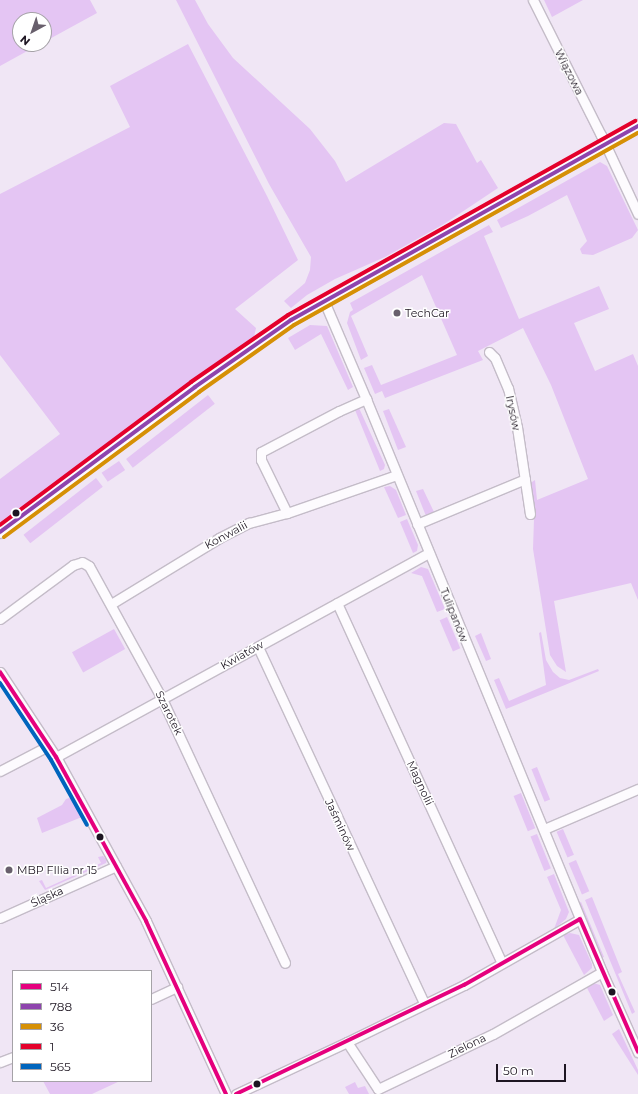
<!DOCTYPE html>
<html>
<head>
<meta charset="utf-8">
<style>
  body { margin:0 }
  #map { position:relative; width:638px; height:1094px; overflow:hidden; background:#f0e6f5; font-family:Montserrat,sans-serif }
  div>[style] { position:absolute }
  .green>* { inset:0; background:#e4c5f3; transform-origin:0 0 }
  .roads { filter:drop-shadow(1px 0 #c4bcc8) drop-shadow(-1px 0 #c4bcc8) drop-shadow(0 1px #c4bcc8) drop-shadow(0 -1px #c4bcc8) }
  .street>* { height:9px; margin:-4.5px; padding:0 4.5px; transform-origin:4.5px; border-radius:4.5px; background:#fdfbfe }
  .secondary>* { height:12px; margin:-6px; padding:0 6px; transform-origin:6px; border-radius:6px; background:#fdfbfe }
  .bus-1>* { height:4px; margin:-2px; padding:0 2px; transform-origin:2px; border-radius:2px; background:#e5007d }
  .bus-2>* { height:4px; margin:-2px; padding:0 2px; transform-origin:2px; border-radius:2px; background:#8e44ad }
  .bus-3>* { height:4px; margin:-2px; padding:0 2px; transform-origin:2px; border-radius:2px; background:#d69005 }
  .bus-4>* { height:4px; margin:-2px; padding:0 2px; transform-origin:2px; border-radius:2px; background:#e4002b }
  .bus-5>* { height:4px; margin:-2px; padding:0 2px; transform-origin:2px; border-radius:2px; background:#0065bd }
  .dots>* { width:11px; height:11px; translate:-50% -50%; box-sizing:border-box; border:2px solid #fff; border-radius:50% }
  span { translate:-50% -50%; white-space:nowrap; text-align:center; line-height:1.15; -webkit-text-stroke:3px #fff; paint-order:stroke }
  .street-label { font-size:11px; color:#1e1622 }
  .poi-label { font-size:11px; color:#1e1622 }
  .left { translate:0 -50%; text-align:left }
  .legend { position:absolute; left:12px; top:970px; width:140px; height:112px; box-sizing:border-box; background:#fff; border:1px solid #a5a2a7; margin:0; padding:5px 7px; list-style:none; font-size:12px; color:#1e1622 }
  .legend li { display:flex; align-items:center; gap:8px; height:20px }
  .legend b { width:20px; border:1px solid #a5a2a7 }
  .north { position:absolute; left:12px; top:12px; width:40px; height:40px; box-sizing:border-box; background:#fff; border:1px solid #a5a2a7; border-radius:50%; rotate:220deg; font-size:11px; font-weight:700; line-height:16px; text-align:center; color:#1e1622 }
  .north::after { content:''; display:block; margin:auto; width:14px; height:18px; background:#685f6c; clip-path:polygon(50% 0,100% 100%,50% 72%,0 100%) }
  .scale { position:absolute; left:496px; top:1064px; width:70px; height:18px; box-sizing:border-box; border:2px solid #1e1622; border-top:0; padding-left:5px; font-size:12px; line-height:14px; white-space:nowrap; color:#1e1622; -webkit-text-stroke:3px #fff; paint-order:stroke }
</style>
</head>
<body>
<div id="map">
  <div class="green">
    <div style="clip-path:polygon(0 0,90px 0,97px 13px,44px 42px,44px 20px,20px 20px,20px 44px,40px 44px,0 66px)"></div>
    <div style="clip-path:polygon(176px 0,195px 0,208px 24px,233px 58px,310px 129px,335px 161px,346px 182px,444px 123px,456px 124px,477px 163px,481px 160px,498px 188px,444px 224px,385px 257px,335px 279px,307px 295px,291px 308px,284px 301px,305px 283px,310px 270px,311px 257px,269px 184px)"></div>
    <div style="clip-path:polygon(544px 0,583px 0,552px 17px)"></div>
    <div style="clip-path:polygon(188px 44px,267px 196px,298px 260px,235px 309px,256px 328px,254px 337px,0 525px,0 479px,60px 434px,0 355px,0 194px,130px 127px,110px 86px)"></div>
    <div style="clip-path:polygon(600px 162px,607px 166px,638px 230px,632px 238px,593px 255px,582px 254px,580px 249px,587px 241px,567px 195px,528px 216px,501px 228px,497px 220px)"></div>
    <div style="clip-path:polygon(489px 225px,493px 232px,484px 236px,519px 319px,599px 286px,609px 309px,574px 323px,595px 371px,633px 354px,638px 366px,638px 600px,631px 583px,554px 601px,566px 672px,557px 666px,550px 655px,533px 549px,534px 519px,529px 484px,535px 480px,537px 500px,588px 479px,551px 385px,523px 328px,478px 351px,483px 360px,385px 398px,382px 391px,375px 394px,364px 368px,372px 365px,381px 385px,457px 355px,422px 275px,351px 316px,368px 356px,361px 360px,347px 323px,350px 312px,353px 310px,350px 303px)"></div>
    <div style="clip-path:polygon(310px 325px,327px 326px,353px 387px,348px 390px,321px 334px,295px 350px,288px 338px)"></div>
    <div style="left:208px;top:395px;width:11px;height:104px;rotate:52deg"></div>
    <div style="clip-path:polygon(359px 408px,385px 465px,384px 469px,380px 471px,355px 410px)"></div>
    <div style="clip-path:polygon(389px 409px,406px 447px,398px 450px,383px 411px)"></div>
    <div style="left:119px;top:461px;width:11px;height:21px;rotate:56deg"></div>
    <div style="left:96px;top:478px;width:11px;height:92px;rotate:52deg"></div>
    <div style="clip-path:polygon(390px 486px,396px 490px,406px 515px,398px 518px,384px 487px)"></div>
    <div style="clip-path:polygon(423px 489px,434px 512px,426px 516px,416px 491px)"></div>
    <div style="clip-path:polygon(407px 519px,418px 545px,417px 551px,413px 553px,400px 522px)"></div>
    <div style="clip-path:polygon(421px 567px,428px 569px,445px 609px,437px 612px,422px 576px,411px 573px)"></div>
    <div style="left:447px;top:617px;width:34px;height:8px;rotate:67deg"></div>
    <div style="left:114px;top:629px;width:23px;height:48px;rotate:61deg"></div>
    <div style="clip-path:polygon(541px 632px,546px 660px,553px 672px,560px 678px,569px 680px,598px 669px,599px 671px,506px 709px,494px 680px,499px 678px,509px 701px,546px 685px,539px 633px)"></div>
    <div style="clip-path:polygon(481px 633px,491px 659px,486px 661px,475px 636px)"></div>
    <div style="left:537px;top:767px;width:35px;height:6px;rotate:68deg"></div>
    <div style="left:521px;top:793px;width:38px;height:8px;rotate:68deg"></div>
    <div style="clip-path:polygon(69px 798px,75px 800px,83px 814px,82px 817px,42px 833px,37px 818px,62px 805px,66px 799px)"></div>
    <div style="left:563px;top:829px;width:28px;height:7px;rotate:67deg"></div>
    <div style="left:537px;top:834px;width:37px;height:7px;rotate:68deg"></div>
    <div style="clip-path:polygon(103px 856px,107px 860px,106px 863px,45px 890px,39px 881px,42px 880px,46px 888px,101px 863px,98px 857px)"></div>
    <div style="left:576px;top:860px;width:34px;height:8px;rotate:67deg"></div>
    <div style="clip-path:polygon(554px 874px,569px 912px,566px 919px,554px 929px,561px 910px,547px 877px)"></div>
    <div style="clip-path:polygon(592px 897px,622px 972px,618px 974px,635px 1012px,632px 1014px,585px 900px)"></div>
    <div style="clip-path:polygon(581px 902px,604px 957px,601px 958px,579px 903px)"></div>
    <div style="clip-path:polygon(570px 933px,579px 935px,592px 964px,592px 968px,584px 975px,563px 935px)"></div>
    <div style="clip-path:polygon(593px 983px,600px 985px,613px 1015px,604px 1021px,586px 986px)"></div>
    <div style="clip-path:polygon(619px 1029px,638px 1070px,638px 1075px,612px 1034px)"></div>
    <div style="clip-path:polygon(43px 1081px,120px 1081px,92px 1094px,50px 1094px)"></div>
    <div style="clip-path:polygon(355px 1082px,358px 1088px,365px 1086px,369px 1094px,349px 1094px,345px 1087px)"></div>
  </div>
  <div class="roads">
    <div class="street">
      <div style="left:533px;top:0;width:151px;rotate:63.3deg"></div>
      <div style="left:601px;top:135px;width:87px;rotate:64.9deg"></div>
      <div style="left:324px;top:301px;width:107px;rotate:66.8deg"></div>
      <div style="left:366px;top:399px;width:620px;rotate:67.61deg"></div>
      <div style="left:602px;top:972px;width:88px;rotate:65.8deg"></div>
      <div style="left:489px;top:352px;width:8px;rotate:45deg"></div>
      <div style="left:495px;top:358px;width:33px;rotate:67deg"></div>
      <div style="left:508px;top:388px;width:40px;rotate:77deg"></div>
      <div style="left:517px;top:427px;width:88px;rotate:81.5deg"></div>
      <div style="left:287px;top:513px;width:59px;rotate:-116.1deg"></div>
      <div style="left:261px;top:460px;width:8px;rotate:-90deg"></div>
      <div style="left:261px;top:452px;width:88px;rotate:-27.7deg"></div>
      <div style="left:339px;top:411px;width:30px;rotate:-24deg"></div>
      <div style="left:417px;top:524px;width:117px;rotate:-22.6deg"></div>
      <div style="left:337px;top:603px;width:396px;rotate:65.4deg"></div>
      <div style="left:111px;top:604px;width:127px;rotate:-31.4deg"></div>
      <div style="left:219px;top:538px;width:34px;rotate:-27deg"></div>
      <div style="left:249px;top:523px;width:39px;rotate:-15deg"></div>
      <div style="left:287px;top:513px;width:116px;rotate:-19.1deg"></div>
      <div style="left:0;top:619px;width:91px;rotate:-36.5deg"></div>
      <div style="left:73px;top:565px;width:9px;rotate:-18deg"></div>
      <div style="left:82px;top:562px;width:8px;rotate:30deg"></div>
      <div style="left:89px;top:566px;width:152px;rotate:61.2deg"></div>
      <div style="left:162px;top:699px;width:291px;rotate:65deg"></div>
      <div style="left:258px;top:647px;width:393px;rotate:65deg"></div>
      <div style="left:0;top:672px;width:102px;rotate:56.6deg"></div>
      <div style="left:56px;top:757px;width:187px;rotate:61.2deg"></div>
      <div style="left:146px;top:921px;width:191px;rotate:65.2deg"></div>
      <div style="left:56px;top:757px;width:425px;rotate:-28.7deg"></div>
      <div style="left:0;top:771px;width:54px;rotate:-27.5deg"></div>
      <div style="left:544px;top:829px;width:102px;rotate:-23.1deg"></div>
      <div style="left:0;top:918px;width:127px;rotate:-24.1deg"></div>
      <div style="left:151px;top:999px;width:29px;rotate:-25deg"></div>
      <div style="left:347px;top:1042px;width:56px;rotate:56.6deg"></div>
      <div style="left:378px;top:1089px;width:127px;rotate:-25.6deg"></div>
      <div style="left:493px;top:1034px;width:125px;rotate:-29.6deg"></div>
      <div style="left:0;top:1062px;width:14px;rotate:-21deg"></div>
      <div style="left:236px;top:1094px;width:123px;rotate:-25.1deg"></div>
      <div style="left:347px;top:1042px;width:130px;rotate:-26deg"></div>
      <div style="left:464px;top:985px;width:133px;rotate:-29.6deg"></div>
    </div>
    <div class="secondary">
      <div style="left:0;top:532px;width:243px;rotate:-36.6deg"></div>
      <div style="left:195px;top:387px;width:117px;rotate:-34.9deg"></div>
      <div style="left:291px;top:320px;width:398px;rotate:-29.2deg"></div>
    </div>
  </div>
  <div class="bus-1">
    <div style="left:0;top:672px;width:102px;rotate:56.6deg"></div>
    <div style="left:56px;top:757px;width:187px;rotate:61.2deg"></div>
    <div style="left:146px;top:921px;width:191px;rotate:65.2deg"></div>
    <div style="left:580px;top:919px;width:145px;rotate:66.4deg"></div>
    <div style="left:236px;top:1094px;width:253px;rotate:-25.6deg"></div>
    <div style="left:464px;top:985px;width:133px;rotate:-29.6deg"></div>
  </div>
  <div class="bus-2">
    <div style="left:0;top:532px;width:243px;rotate:-36.6deg"></div>
    <div style="left:195px;top:387px;width:117px;rotate:-34.9deg"></div>
    <div style="left:291px;top:320px;width:398px;rotate:-29.2deg"></div>
  </div>
  <div class="bus-3">
    <div style="left:4px;top:537px;width:243px;rotate:-36.6deg"></div>
    <div style="left:199px;top:392px;width:116px;rotate:-35.2deg"></div>
    <div style="left:294px;top:325px;width:394px;rotate:-29.2deg"></div>
  </div>
  <div class="bus-4">
    <div style="left:0;top:525px;width:239px;rotate:-36.8deg"></div>
    <div style="left:191px;top:382px;width:118px;rotate:-34.6deg"></div>
    <div style="left:288px;top:315px;width:398px;rotate:-29.2deg"></div>
  </div>
  <div class="bus-5">
    <div style="left:0;top:683px;width:92px;rotate:56.5deg"></div>
    <div style="left:51px;top:760px;width:74px;rotate:61deg"></div>
  </div>
  <div class="dots">
    <div style="left:397px;top:313px;background:#685f6c"></div>
    <div style="left:16px;top:513px;background:#1e1622"></div>
    <div style="left:100px;top:837px;background:#1e1622"></div>
    <div style="left:9px;top:870px;background:#685f6c"></div>
    <div style="left:612px;top:992px;background:#1e1622"></div>
    <div style="left:257px;top:1084px;background:#1e1622"></div>
  </div>
  <div class="street-label">
    <span style="left:569px;top:72px;rotate:63deg">Wiązowa</span>
    <span style="left:513px;top:413px;rotate:78deg">Irysów</span>
    <span style="left:226px;top:535px;rotate:-28deg">Konwalii</span>
    <span style="left:454px;top:615px;rotate:68deg">Tulipanów</span>
    <span style="left:242px;top:655px;rotate:-29deg">Kwiatów</span>
    <span style="left:169px;top:713px;rotate:64deg">Szarotek</span>
    <span style="left:420px;top:783px;rotate:65deg">Magnolii</span>
    <span style="left:340px;top:825px;rotate:65deg">Jaśminów</span>
    <span style="left:47px;top:897px;rotate:-24deg">Śląska</span>
    <span style="left:467px;top:1046px;rotate:-26deg">Zielona</span>
  </div>
  <div class="poi-label">
    <span class="left" style="left:405px;top:313px">TechCar</span>
    <span class="left" style="left:17px;top:870px">MBP FIlia nr 15</span>
  </div>
  <ul class="legend">
  <li><b style="height:5px;background:#e5007d"></b>514</li>
  <li><b style="height:5px;background:#8e44ad"></b>788</li>
  <li><b style="height:5px;background:#d69005"></b>36</li>
  <li><b style="height:5px;background:#e4002b"></b>1</li>
  <li><b style="height:5px;background:#0065bd"></b>565</li>
  </ul>
  <div class="north">N</div>
  <div class="scale">50 m</div>
</div>
</body>
</html>
